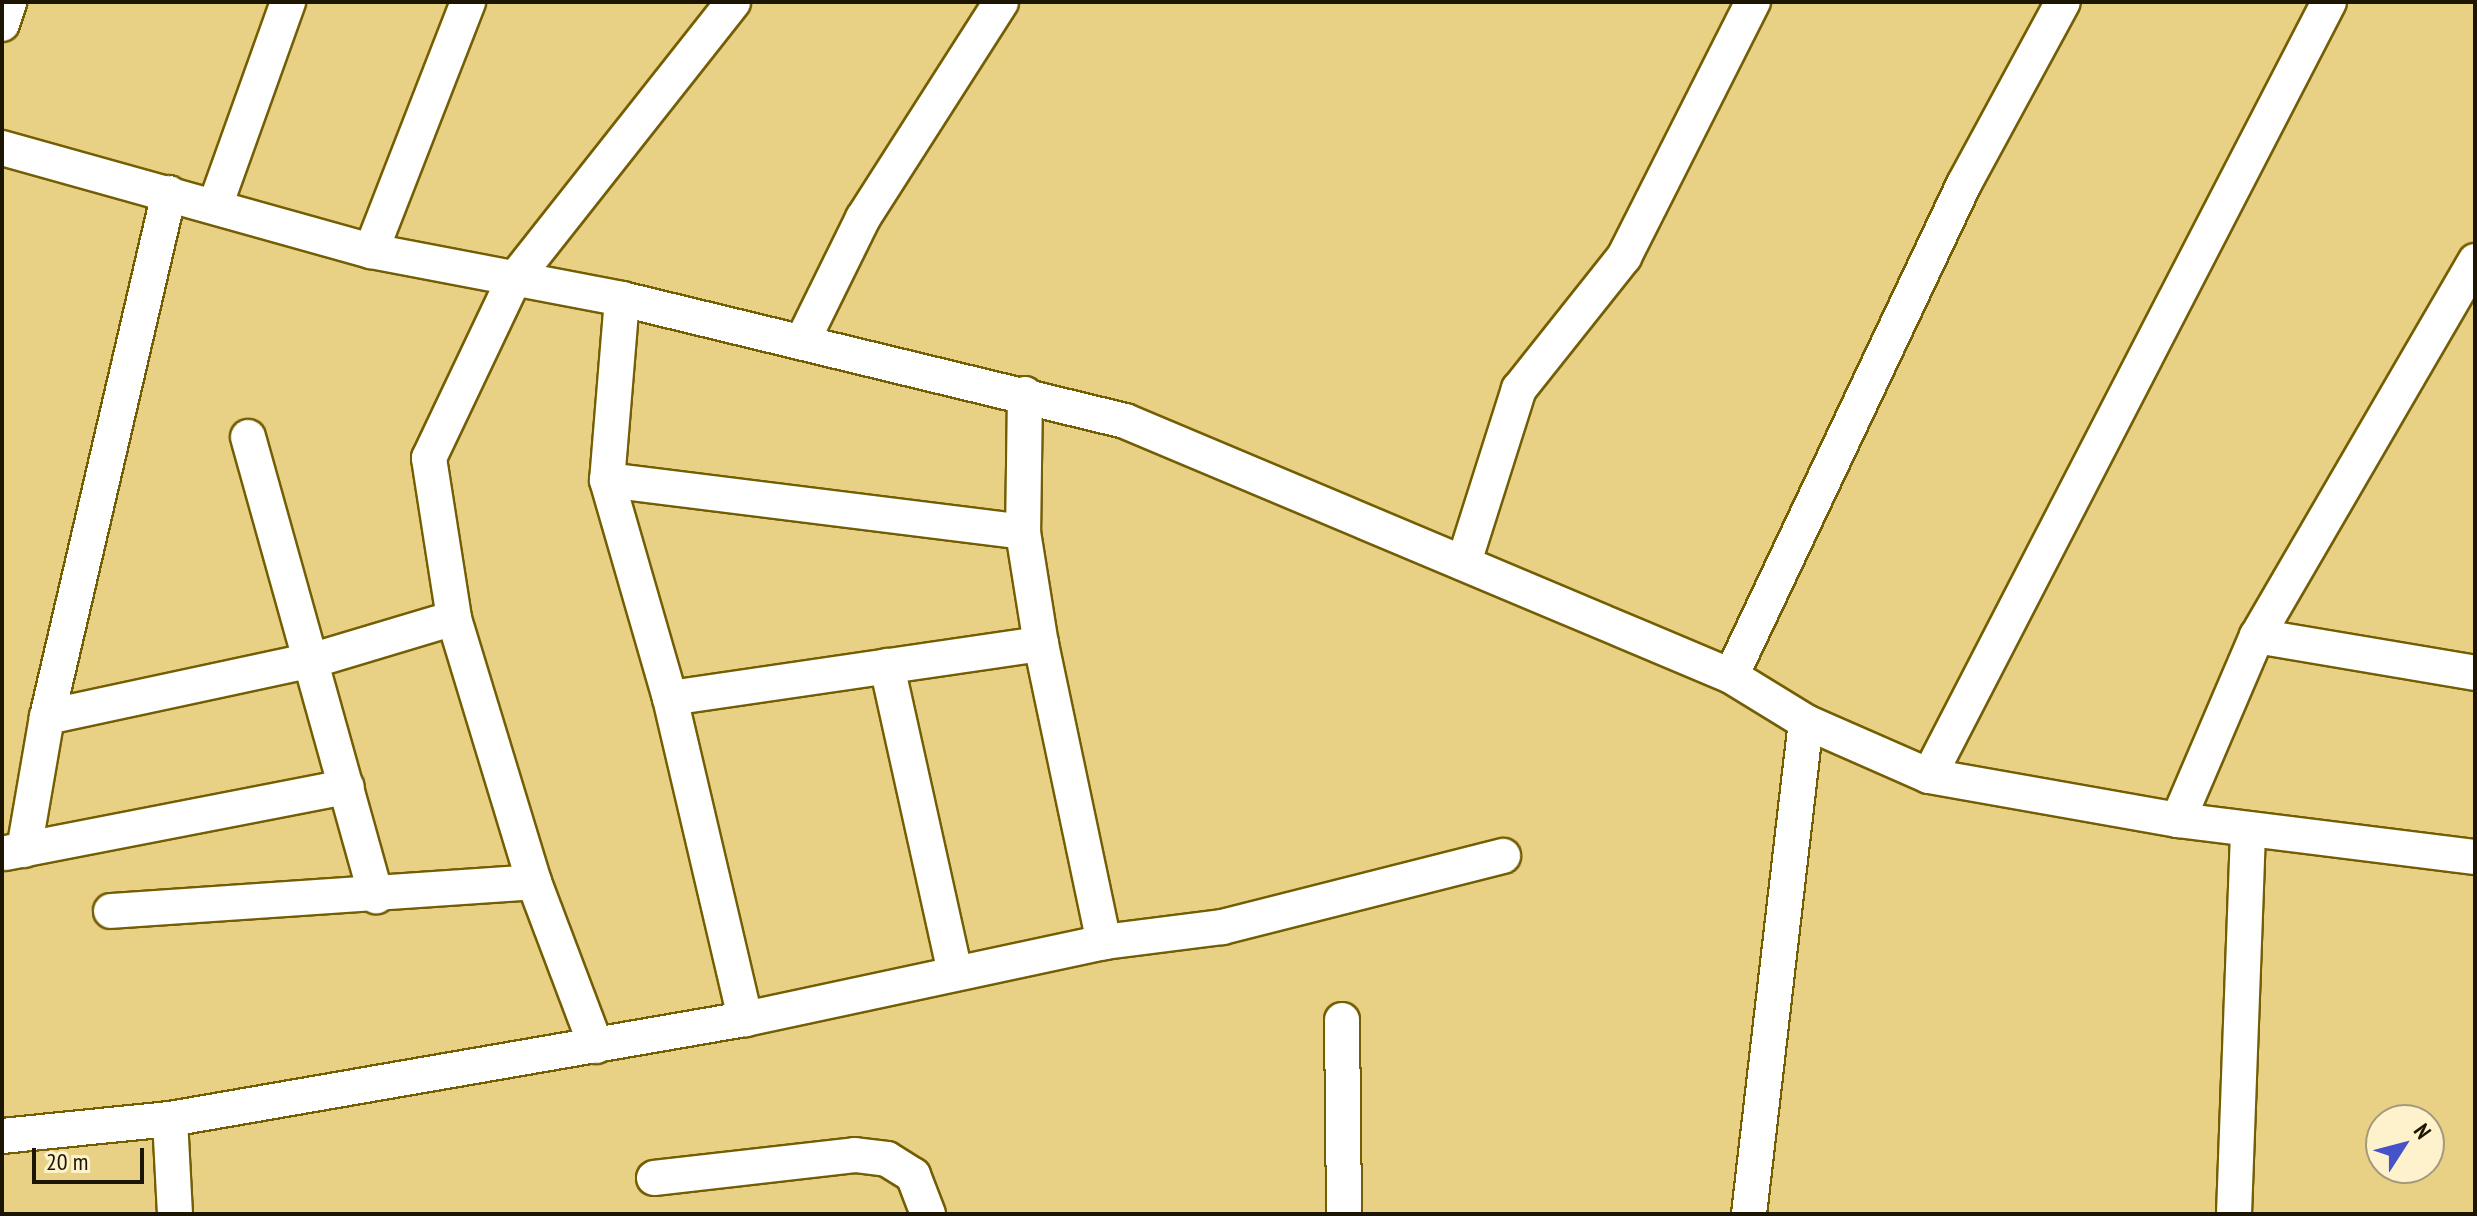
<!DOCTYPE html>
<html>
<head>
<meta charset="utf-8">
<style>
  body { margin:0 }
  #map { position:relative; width:2477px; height:1216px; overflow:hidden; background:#e8d085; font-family:"PT Sans Narrow",sans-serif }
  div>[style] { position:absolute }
  .roads { filter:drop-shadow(2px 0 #745e04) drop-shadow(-2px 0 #745e04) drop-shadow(0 2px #745e04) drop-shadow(0 -2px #745e04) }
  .street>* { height:34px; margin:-17px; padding:0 17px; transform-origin:17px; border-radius:17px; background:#fff }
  span { translate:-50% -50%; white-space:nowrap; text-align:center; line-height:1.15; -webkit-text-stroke:6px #fef2cd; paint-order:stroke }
  .frame { position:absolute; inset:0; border:4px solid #1c1501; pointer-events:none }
  .north { position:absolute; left:2365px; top:1104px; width:80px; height:80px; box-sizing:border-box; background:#fef2cd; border:2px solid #a49a7b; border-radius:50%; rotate:54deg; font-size:22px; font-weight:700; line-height:32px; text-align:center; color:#1c1501 }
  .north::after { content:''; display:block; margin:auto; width:28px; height:36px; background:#4453c8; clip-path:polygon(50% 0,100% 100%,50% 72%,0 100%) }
  .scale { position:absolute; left:32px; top:1148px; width:112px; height:36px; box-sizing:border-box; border:4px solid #1c1501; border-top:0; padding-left:10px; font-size:24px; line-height:28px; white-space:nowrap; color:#1c1501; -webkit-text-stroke:6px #fef2cd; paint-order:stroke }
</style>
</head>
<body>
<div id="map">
  <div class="roads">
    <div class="street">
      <div style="left:2px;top:24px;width:23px;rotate:-72deg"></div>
      <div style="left:2px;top:148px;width:383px;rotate:15.6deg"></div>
      <div style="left:371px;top:251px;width:256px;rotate:10.8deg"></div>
      <div style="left:622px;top:299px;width:518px;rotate:13.63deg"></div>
      <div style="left:1125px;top:421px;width:657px;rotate:22.82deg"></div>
      <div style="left:1731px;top:676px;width:88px;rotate:31.5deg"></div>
      <div style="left:1806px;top:722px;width:134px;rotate:23.7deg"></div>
      <div style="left:1929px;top:776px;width:253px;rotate:10deg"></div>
      <div style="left:2178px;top:820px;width:299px;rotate:7.1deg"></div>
      <div style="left:215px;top:206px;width:217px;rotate:-70.3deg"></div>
      <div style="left:371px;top:251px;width:267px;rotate:-68.7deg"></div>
      <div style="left:622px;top:299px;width:182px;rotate:94.7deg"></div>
      <div style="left:607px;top:480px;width:227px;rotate:73.9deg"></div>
      <div style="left:670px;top:698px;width:330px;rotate:76.8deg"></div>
      <div style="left:802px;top:342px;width:138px;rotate:-63.8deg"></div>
      <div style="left:863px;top:218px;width:256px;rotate:-57.4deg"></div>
      <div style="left:1025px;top:394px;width:138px;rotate:90.8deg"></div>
      <div style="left:1023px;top:532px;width:113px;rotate:80.9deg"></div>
      <div style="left:1041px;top:644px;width:305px;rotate:78.1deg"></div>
      <div style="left:248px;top:437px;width:477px;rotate:74.4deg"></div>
      <div style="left:607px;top:480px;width:419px;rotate:7.1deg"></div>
      <div style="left:1464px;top:562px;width:182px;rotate:-72.4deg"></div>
      <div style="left:1519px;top:389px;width:169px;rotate:-51.5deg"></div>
      <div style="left:1624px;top:257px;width:286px;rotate:-63.2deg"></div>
      <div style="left:2257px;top:636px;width:221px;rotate:9.6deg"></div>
      <div style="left:887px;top:666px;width:313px;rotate:77.5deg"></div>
      <div style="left:1731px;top:676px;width:544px;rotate:-64.66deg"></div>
      <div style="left:1964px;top:184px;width:207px;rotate:-61.5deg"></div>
      <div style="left:670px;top:698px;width:375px;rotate:-8.3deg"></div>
      <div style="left:47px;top:717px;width:273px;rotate:-12.1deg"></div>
      <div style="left:314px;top:660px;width:146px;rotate:-16.7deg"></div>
      <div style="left:1929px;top:776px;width:871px;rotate:-62.67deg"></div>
      <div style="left:2178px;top:820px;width:200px;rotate:-66.8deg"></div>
      <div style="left:2257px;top:636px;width:434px;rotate:-59.8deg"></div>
      <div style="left:24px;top:850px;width:135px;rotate:-80.2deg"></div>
      <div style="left:47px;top:717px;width:538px;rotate:-76.89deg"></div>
      <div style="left:6px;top:853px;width:347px;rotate:-11deg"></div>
      <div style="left:111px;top:911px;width:424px;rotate:-3.9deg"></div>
      <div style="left:1342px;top:1020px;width:194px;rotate:89.4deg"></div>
      <div style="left:596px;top:1046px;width:175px;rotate:-110.7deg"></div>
      <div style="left:534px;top:882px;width:276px;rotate:-106.9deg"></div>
      <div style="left:454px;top:618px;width:162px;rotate:-98.9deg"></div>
      <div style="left:429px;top:458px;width:196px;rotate:-64.6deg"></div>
      <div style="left:513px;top:281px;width:355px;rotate:-51.7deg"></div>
      <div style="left:170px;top:1119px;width:95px;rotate:87deg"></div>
      <div style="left:2px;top:1136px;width:169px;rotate:-5.8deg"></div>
      <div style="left:170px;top:1119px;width:584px;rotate:-9.87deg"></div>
      <div style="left:745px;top:1019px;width:367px;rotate:-12.1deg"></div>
      <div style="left:1104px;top:942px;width:119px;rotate:-7.2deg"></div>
      <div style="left:1222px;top:927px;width:290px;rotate:-14.2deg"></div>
      <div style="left:654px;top:1178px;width:202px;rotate:-6.5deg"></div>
      <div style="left:855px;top:1155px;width:32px;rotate:7deg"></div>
      <div style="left:887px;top:1159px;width:31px;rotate:32deg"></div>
      <div style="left:913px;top:1175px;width:42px;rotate:69deg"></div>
      <div style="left:1749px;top:1214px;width:495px;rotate:-83.4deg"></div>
      <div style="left:2234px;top:1214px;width:385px;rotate:-87.9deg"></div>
    </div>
  </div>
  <div class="frame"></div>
  <div class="north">N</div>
  <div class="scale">20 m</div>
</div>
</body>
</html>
